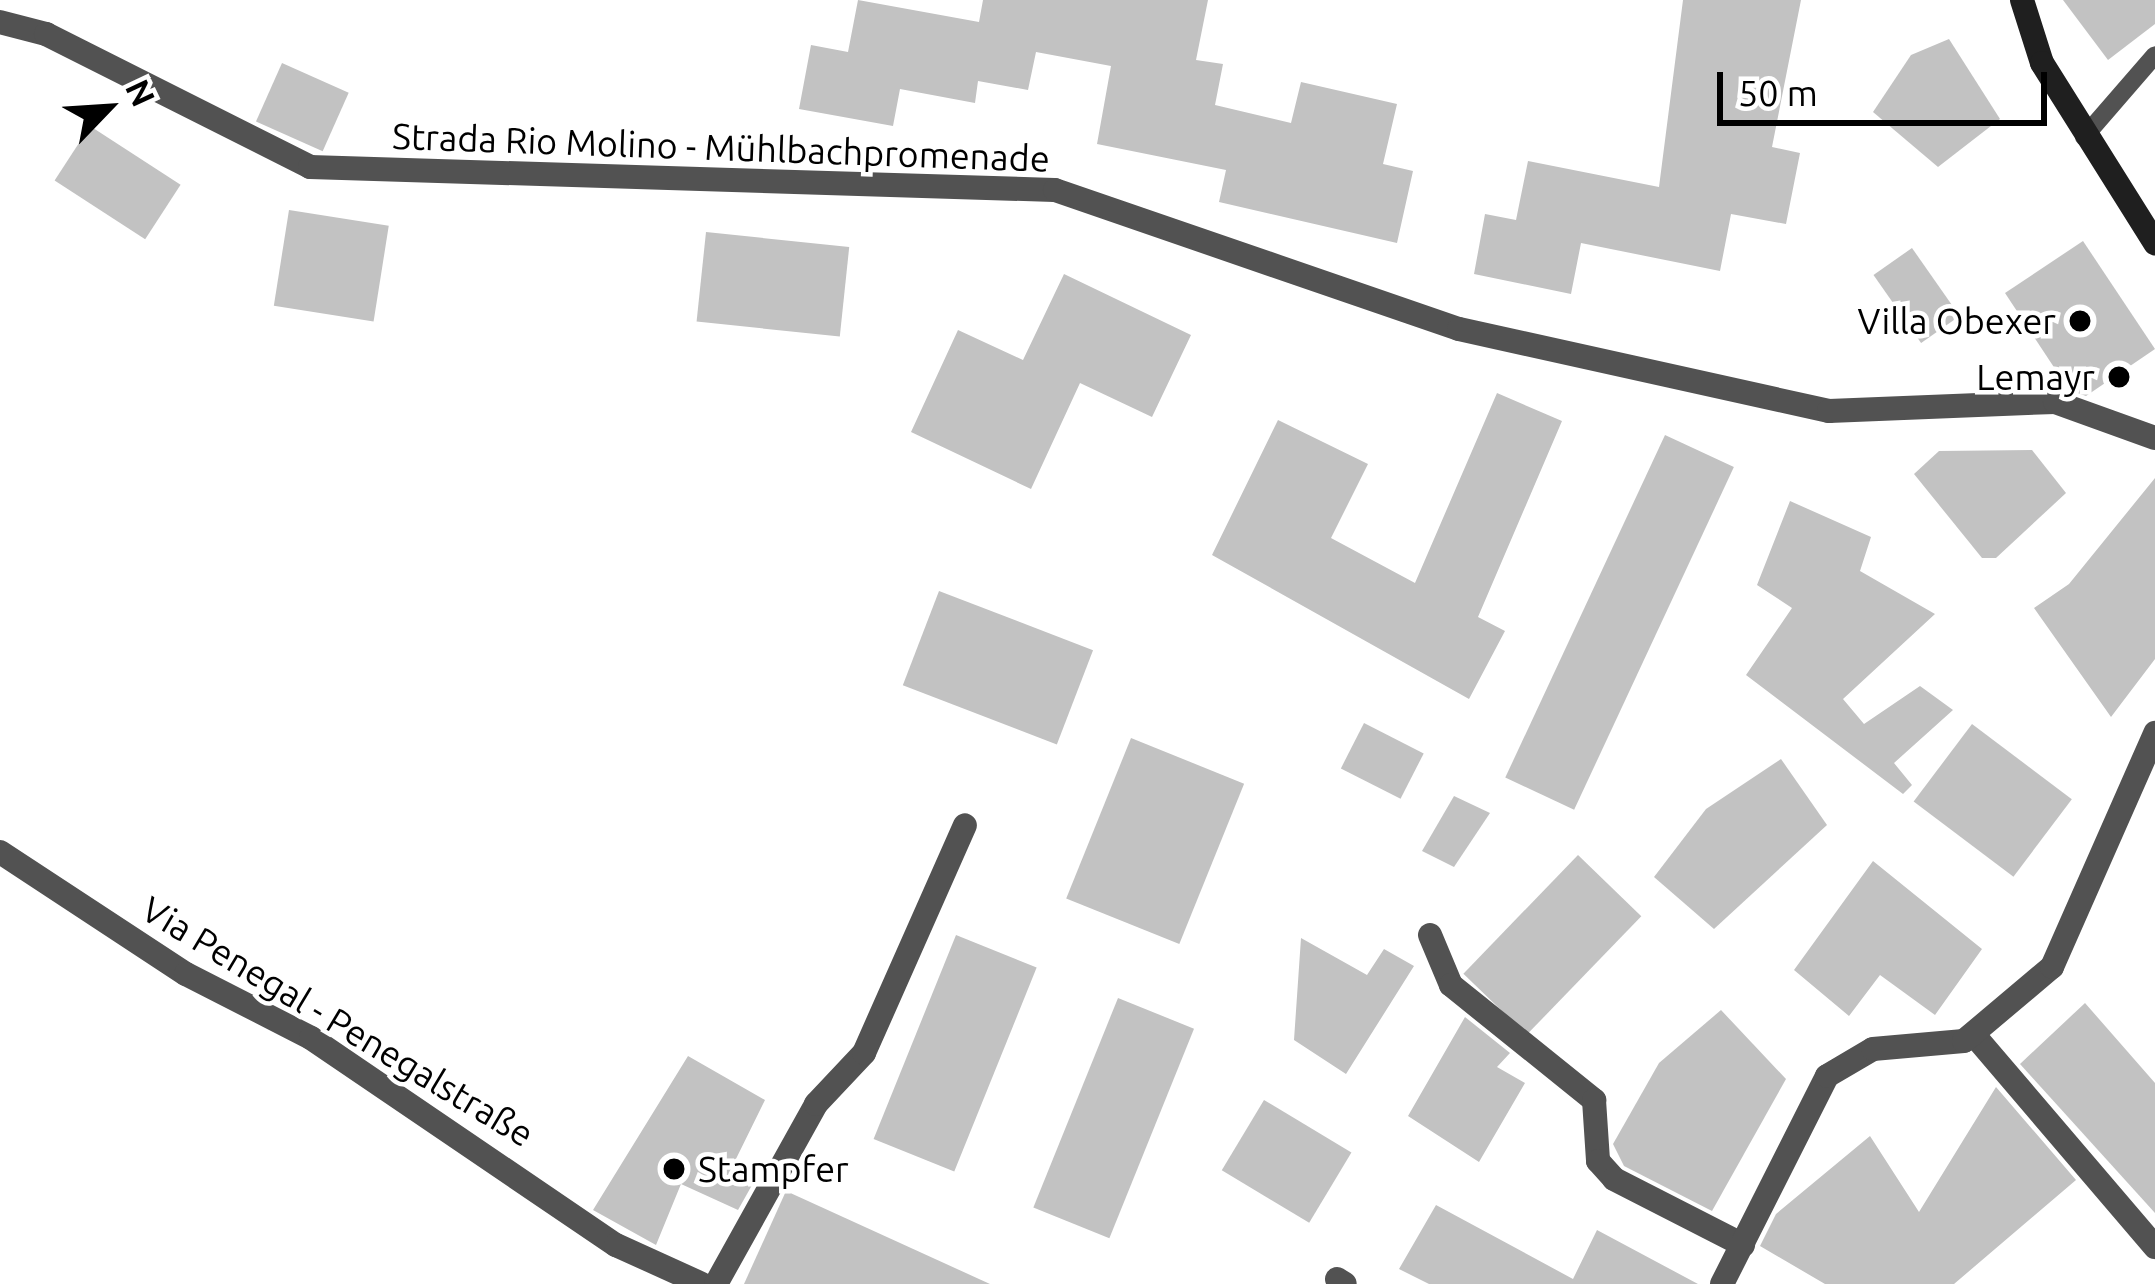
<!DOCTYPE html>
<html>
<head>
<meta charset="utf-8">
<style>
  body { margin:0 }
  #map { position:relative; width:2155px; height:1284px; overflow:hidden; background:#fff; font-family:Ubuntu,sans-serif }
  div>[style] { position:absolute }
  .building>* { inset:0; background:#c2c2c2; transform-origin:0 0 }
  .service>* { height:18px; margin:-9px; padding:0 9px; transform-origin:9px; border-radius:9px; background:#525252 }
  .pedestrian>* { height:24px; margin:-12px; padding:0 12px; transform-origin:12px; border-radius:12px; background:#525252 }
  .minor>* { height:24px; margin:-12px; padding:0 12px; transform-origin:12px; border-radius:12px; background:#525252 }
  .secondary>* { height:24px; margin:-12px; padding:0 12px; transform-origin:12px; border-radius:12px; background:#1f1f1f }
  .dots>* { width:33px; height:33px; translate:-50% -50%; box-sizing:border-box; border:6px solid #fff; border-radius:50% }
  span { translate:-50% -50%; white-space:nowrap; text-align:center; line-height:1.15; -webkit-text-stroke:9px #fff; paint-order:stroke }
  .street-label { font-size:36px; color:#000 }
  .poi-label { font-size:36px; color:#000 }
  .right { translate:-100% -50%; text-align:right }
  .left { translate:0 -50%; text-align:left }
  .north { position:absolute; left:48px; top:48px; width:120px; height:120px; -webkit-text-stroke:9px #fff; paint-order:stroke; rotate:65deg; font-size:33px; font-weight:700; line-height:48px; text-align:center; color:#000 }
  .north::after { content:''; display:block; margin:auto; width:42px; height:54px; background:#000; clip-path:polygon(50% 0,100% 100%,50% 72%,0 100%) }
  .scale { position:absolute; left:1717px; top:72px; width:330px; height:54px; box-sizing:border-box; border:6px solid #000; border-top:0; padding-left:15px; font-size:36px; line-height:42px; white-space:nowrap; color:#000; -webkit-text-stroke:9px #fff; paint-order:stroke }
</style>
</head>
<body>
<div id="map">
  <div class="building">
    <div style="clip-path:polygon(858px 0,979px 22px,983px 0,1208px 0,1196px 60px,1223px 64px,1215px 105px,1291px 123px,1301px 82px,1397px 104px,1383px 164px,1413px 171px,1397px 243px,1219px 202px,1226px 170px,1097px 144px,1111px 66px,1036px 52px,1028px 90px,978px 81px,975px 103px,900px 89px,893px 126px,799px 109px,811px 45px,848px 52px)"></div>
    <div style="clip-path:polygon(1683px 0,1801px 0,1772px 147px,1800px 153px,1786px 224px,1731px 214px,1720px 271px,1581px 243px,1571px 294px,1474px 274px,1485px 214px,1516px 220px,1528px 161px,1659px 187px)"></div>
    <div style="clip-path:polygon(2063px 0,2155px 0,2155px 24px,2108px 60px)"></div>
    <div style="clip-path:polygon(1949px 39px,2000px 119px,1938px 167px,1873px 112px,1911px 55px)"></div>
    <div style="left:282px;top:63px;width:73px;height:64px;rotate:24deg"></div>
    <div style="left:90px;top:126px;width:108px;height:65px;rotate:33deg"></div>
    <div style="left:289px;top:210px;width:101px;height:97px;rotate:9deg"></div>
    <div style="left:706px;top:232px;width:144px;height:90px;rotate:6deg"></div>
    <div style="clip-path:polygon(2083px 241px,2155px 349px,2086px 396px,2069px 390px,2005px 293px)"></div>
    <div style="left:1912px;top:248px;width:83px;height:47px;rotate:55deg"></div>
    <div style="clip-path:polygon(1064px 274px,1191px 335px,1152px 417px,1080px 383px,1031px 489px,911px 432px,958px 330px,1023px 360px)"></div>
    <div style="clip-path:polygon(1497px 393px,1562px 421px,1478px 617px,1505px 631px,1469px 699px,1212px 555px,1278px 420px,1368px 464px,1331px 538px,1415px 583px)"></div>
    <div style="left:1665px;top:435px;width:76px;height:378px;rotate:25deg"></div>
    <div style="clip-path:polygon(2032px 450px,2066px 493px,1996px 558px,1982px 558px,1914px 474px,1939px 451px)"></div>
    <div style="clip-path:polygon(2155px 478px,2155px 659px,2111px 717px,2034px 608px,2069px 584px)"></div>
    <div style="clip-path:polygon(1790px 501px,1871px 537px,1860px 571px,1935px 614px,1843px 699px,1864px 724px,1920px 686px,1953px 710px,1894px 763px,1912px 785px,1903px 794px,1746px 675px,1792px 608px,1757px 585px)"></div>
    <div style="left:939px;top:591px;width:165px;height:101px;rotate:21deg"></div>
    <div style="left:1364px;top:723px;width:67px;height:51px;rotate:27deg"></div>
    <div style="left:1972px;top:724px;width:125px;height:97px;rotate:37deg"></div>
    <div style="left:1131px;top:738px;width:122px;height:173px;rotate:22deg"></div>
    <div style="clip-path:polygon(1781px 759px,1827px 825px,1714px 929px,1654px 877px,1706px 809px)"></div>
    <div style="clip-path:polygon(1454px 796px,1490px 813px,1454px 867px,1422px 851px)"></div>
    <div style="left:1578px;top:855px;width:88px;height:165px;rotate:44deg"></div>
    <div style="clip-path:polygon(1873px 861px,1982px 949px,1935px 1015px,1880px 975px,1849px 1016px,1794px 970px)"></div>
    <div style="left:956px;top:935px;width:87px;height:220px;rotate:22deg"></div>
    <div style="clip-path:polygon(1301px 938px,1367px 975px,1384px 949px,1414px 966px,1346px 1074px,1294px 1040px)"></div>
    <div style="left:1118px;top:998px;width:82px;height:226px;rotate:22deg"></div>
    <div style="clip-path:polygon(2085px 1003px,2155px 1083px,2155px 1213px,2020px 1064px)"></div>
    <div style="clip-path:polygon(1721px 1010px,1786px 1079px,1712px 1211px,1624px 1166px,1613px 1144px,1659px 1063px)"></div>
    <div style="clip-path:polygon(1465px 1017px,1510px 1053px,1497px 1067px,1525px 1083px,1479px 1162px,1408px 1116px)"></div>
    <div style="clip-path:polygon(688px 1056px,765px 1100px,732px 1167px,756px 1178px,738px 1210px,681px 1184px,656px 1245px,593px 1210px)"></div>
    <div style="clip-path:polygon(1996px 1087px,2076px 1180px,1954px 1284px,1825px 1284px,1760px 1246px,1776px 1214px,1870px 1136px,1919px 1212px)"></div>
    <div style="left:1264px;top:1100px;width:102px;height:82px;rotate:31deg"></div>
    <div style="clip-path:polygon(786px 1191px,990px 1284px,744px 1284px)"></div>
    <div style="clip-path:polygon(1436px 1205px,1573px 1279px,1597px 1230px,1698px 1284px,1429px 1284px,1399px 1269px)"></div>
  </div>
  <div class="service">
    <div style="left:2084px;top:137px;width:108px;rotate:-49.1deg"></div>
  </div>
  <div class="pedestrian">
    <div style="left:1974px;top:1035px;width:279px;rotate:49.5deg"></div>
  </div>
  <div class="minor">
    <div style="left:0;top:22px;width:48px;rotate:14.6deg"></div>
    <div style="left:46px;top:34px;width:296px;rotate:26.7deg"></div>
    <div style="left:310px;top:167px;width:745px;rotate:1.77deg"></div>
    <div style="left:1055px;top:190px;width:427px;rotate:19deg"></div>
    <div style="left:1459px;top:329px;width:379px;rotate:12.5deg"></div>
    <div style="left:1829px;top:411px;width:226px;rotate:-2.3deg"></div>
    <div style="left:2055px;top:402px;width:106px;rotate:19.8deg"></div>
    <div style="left:0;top:852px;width:222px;rotate:33.3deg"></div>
    <div style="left:186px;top:974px;width:140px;rotate:27.1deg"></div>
    <div style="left:311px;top:1038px;width:369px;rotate:34.2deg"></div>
    <div style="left:616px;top:1245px;width:94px;rotate:24.4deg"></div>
    <div style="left:1430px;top:935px;width:54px;rotate:67.2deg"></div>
    <div style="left:1451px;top:985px;width:184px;rotate:38.8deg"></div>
    <div style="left:1594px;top:1100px;width:61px;rotate:86.2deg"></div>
    <div style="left:1598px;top:1161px;width:24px;rotate:48deg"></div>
    <div style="left:1614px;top:1179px;width:145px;rotate:27.1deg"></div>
    <div style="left:1337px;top:1279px;width:9px;rotate:32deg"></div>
    <div style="left:716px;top:1284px;width:206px;rotate:-60.9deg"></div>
    <div style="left:816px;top:1104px;width:70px;rotate:-46.7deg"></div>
    <div style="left:864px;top:1053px;width:249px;rotate:-66.1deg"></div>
    <div style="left:1722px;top:1284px;width:233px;rotate:-63.2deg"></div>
    <div style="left:1827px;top:1076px;width:53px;rotate:-30.4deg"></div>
    <div style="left:1873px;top:1049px;width:91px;rotate:-5deg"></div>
    <div style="left:1964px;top:1041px;width:115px;rotate:-40.1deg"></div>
    <div style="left:2052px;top:967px;width:256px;rotate:-66.2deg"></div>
  </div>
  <div class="secondary">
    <div style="left:2022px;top:0;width:66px;rotate:72.4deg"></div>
    <div style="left:2042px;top:63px;width:213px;rotate:57.9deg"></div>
  </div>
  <div class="dots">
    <div style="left:2080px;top:321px;background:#000"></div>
    <div style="left:2119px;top:377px;background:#000"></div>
    <div style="left:674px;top:1169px;background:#000"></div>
  </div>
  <div class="street-label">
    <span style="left:721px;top:147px;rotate:2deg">Strada Rio Molino - Mühlbachpromenade</span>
    <span style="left:338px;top:1021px;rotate:31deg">Via Penegal - Penegalstraße</span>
  </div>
  <div class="poi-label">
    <span class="right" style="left:2056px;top:321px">Villa Obexer</span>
    <span class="right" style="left:2095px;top:377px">Lemayr</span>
    <span class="left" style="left:698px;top:1169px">Stampfer</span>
  </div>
  <div class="north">N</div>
  <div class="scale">50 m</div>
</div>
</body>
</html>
